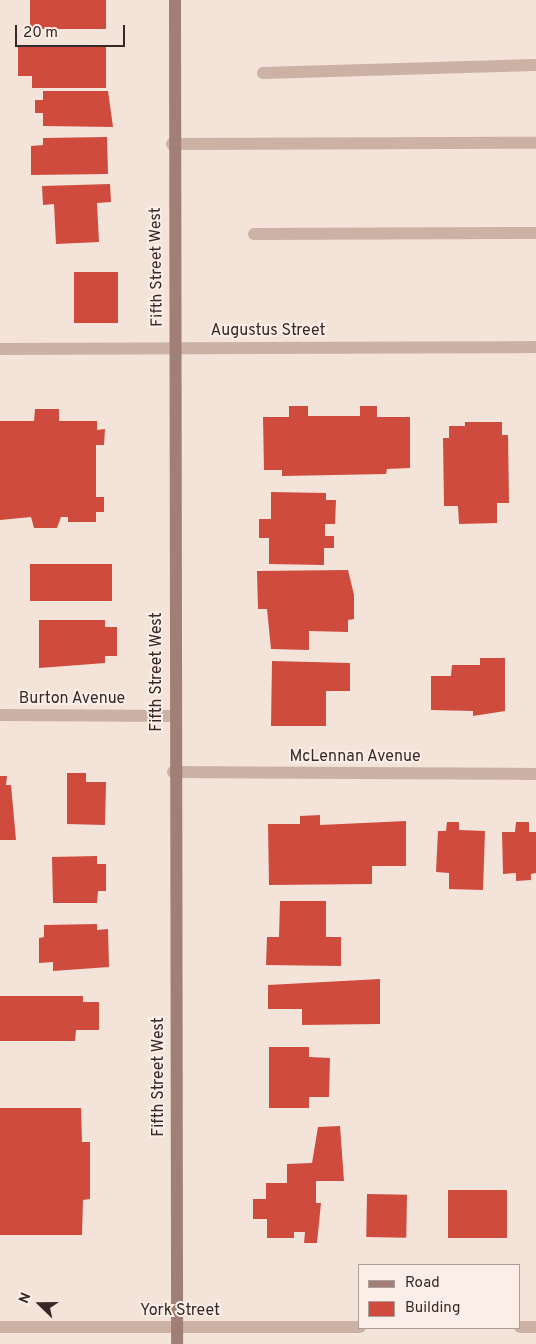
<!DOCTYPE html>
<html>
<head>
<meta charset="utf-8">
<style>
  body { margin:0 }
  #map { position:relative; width:536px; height:1344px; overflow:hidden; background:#f3e3d9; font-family:Overpass,sans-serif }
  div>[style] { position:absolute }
  .building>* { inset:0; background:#ce4b3d; transform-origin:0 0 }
  .lane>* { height:12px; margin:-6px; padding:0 6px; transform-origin:6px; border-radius:6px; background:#ccb1a5 }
  .street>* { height:12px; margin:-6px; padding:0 6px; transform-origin:6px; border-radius:6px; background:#ccb1a5 }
  .secondary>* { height:12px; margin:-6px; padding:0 6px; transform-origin:6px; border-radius:6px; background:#a07f76 }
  span { translate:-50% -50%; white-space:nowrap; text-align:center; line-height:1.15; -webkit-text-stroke:4px #faeee6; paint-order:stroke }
  .street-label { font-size:16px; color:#372927 }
  .legend { position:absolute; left:358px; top:1264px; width:162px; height:65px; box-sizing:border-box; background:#faeee6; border:1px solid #ac9f9a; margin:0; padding:6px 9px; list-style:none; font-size:15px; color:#372927 }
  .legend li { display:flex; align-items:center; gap:10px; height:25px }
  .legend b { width:25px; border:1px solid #ac9f9a }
  .north { position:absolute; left:15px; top:1279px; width:50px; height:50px; -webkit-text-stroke:4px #faeee6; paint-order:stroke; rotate:292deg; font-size:14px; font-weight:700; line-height:20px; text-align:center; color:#372927 }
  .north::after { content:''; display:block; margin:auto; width:18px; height:22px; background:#372927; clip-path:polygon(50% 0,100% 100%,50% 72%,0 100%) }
  .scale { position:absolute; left:15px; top:25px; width:110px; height:22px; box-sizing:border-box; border:2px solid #372927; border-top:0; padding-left:6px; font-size:15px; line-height:18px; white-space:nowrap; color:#372927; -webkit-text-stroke:4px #faeee6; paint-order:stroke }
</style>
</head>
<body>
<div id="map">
  <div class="building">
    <div style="left:30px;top:0;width:76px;height:29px"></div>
    <div style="clip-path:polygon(18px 46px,106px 46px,106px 88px,32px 88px,32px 76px,18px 76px)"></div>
    <div style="clip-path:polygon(43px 91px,108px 91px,113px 127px,43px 126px,43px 113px,35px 113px,35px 100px,43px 100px)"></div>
    <div style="clip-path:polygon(107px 137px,108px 174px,31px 175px,31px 146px,43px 145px,43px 138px)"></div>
    <div style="clip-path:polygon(110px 184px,111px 202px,97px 203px,99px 242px,56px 244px,54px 204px,43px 205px,42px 186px)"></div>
    <div style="left:74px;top:272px;width:44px;height:51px"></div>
    <div style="clip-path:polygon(289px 406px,308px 406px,308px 416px,360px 416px,360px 406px,377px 406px,377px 417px,410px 417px,410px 468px,387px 469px,386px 474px,282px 476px,282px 470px,264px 470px,263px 417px,289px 417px)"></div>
    <div style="clip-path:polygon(35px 409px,59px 409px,59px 421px,97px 421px,97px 430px,105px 429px,104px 445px,96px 445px,96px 497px,104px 497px,104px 512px,96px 512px,96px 522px,68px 522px,68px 517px,61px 517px,57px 528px,34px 528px,31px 517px,0 520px,0 421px,34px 421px)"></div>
    <div style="clip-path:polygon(465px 422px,502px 422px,502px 435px,508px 435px,509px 503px,497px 503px,497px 523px,459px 524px,458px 506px,444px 506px,443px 438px,449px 438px,449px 426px,465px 426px)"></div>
    <div style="clip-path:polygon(271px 492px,326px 493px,326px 500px,336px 500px,335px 524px,325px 524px,325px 536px,334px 536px,334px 548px,324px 548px,324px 565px,269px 564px,269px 538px,259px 538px,259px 519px,271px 519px)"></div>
    <div style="left:30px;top:564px;width:82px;height:37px"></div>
    <div style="clip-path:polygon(348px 570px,354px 595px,354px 619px,348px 620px,348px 632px,309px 631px,309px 650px,271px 649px,267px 609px,258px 609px,257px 571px)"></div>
    <div style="clip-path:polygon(39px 620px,105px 620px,105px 627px,117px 627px,117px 656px,105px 656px,105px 663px,39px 668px)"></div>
    <div style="clip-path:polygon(480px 658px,505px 658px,505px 711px,473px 716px,473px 711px,431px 710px,431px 676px,451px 676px,452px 665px,480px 665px)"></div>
    <div style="clip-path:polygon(272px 661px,350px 663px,350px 691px,326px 691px,326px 726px,271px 726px)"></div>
    <div style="clip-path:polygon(67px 773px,86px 773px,86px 782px,106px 782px,105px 825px,67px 824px)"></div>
    <div style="clip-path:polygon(0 776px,7px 776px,6px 785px,11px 785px,16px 840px,0 840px)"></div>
    <div style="clip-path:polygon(320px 815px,320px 825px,406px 821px,406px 866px,372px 866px,372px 884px,269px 885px,268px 824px,300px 824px,300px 816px)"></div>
    <div style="clip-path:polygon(447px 822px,459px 822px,459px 830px,485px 831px,483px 890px,449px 889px,449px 873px,436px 872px,438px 831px,446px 831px)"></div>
    <div style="clip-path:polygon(516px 822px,529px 822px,529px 832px,536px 832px,536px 873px,531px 874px,531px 880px,516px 881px,516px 873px,503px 874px,502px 832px,515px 832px)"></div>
    <div style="clip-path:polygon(97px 856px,97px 864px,106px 864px,106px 891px,98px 891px,97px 903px,53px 903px,52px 857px)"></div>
    <div style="clip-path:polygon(280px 901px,326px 901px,326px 937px,341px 937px,341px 966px,266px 965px,267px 937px,279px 937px)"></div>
    <div style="clip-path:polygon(97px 924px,97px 930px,108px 929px,109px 967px,53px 971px,53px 962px,39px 963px,39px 938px,44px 937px,44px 925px)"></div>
    <div style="clip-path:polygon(380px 979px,380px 1024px,302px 1025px,302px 1009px,268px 1009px,268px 985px)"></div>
    <div style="clip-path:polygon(0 996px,83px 996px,83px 1002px,99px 1002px,99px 1030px,76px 1030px,75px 1041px,0 1041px)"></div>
    <div style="clip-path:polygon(269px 1047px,309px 1047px,309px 1057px,330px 1058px,329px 1097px,309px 1097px,309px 1108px,269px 1108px)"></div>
    <div style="clip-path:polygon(0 1108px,81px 1108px,82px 1142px,90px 1142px,90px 1199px,83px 1200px,82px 1235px,0 1235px)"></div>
    <div style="clip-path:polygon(340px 1126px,344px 1181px,316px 1181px,316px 1203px,321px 1203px,317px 1243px,304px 1243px,305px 1232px,294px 1232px,294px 1238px,267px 1238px,267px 1219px,253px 1219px,253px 1199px,266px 1199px,266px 1183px,287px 1183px,287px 1164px,312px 1163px,318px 1127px)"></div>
    <div style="left:448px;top:1190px;width:59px;height:48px"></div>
    <div style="left:367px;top:1194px;width:40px;height:43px;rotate:1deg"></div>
  </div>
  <div class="lane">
    <div style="left:263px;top:73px;width:273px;rotate:-1.7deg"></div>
    <div style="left:172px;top:144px;width:364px;rotate:-0.2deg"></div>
    <div style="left:254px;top:234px;width:282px;rotate:-0.2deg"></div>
  </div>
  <div class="street">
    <div style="left:0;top:349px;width:536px;rotate:-0.21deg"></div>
    <div style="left:0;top:715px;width:173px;rotate:0.3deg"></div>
    <div style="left:173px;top:772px;width:363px;rotate:0.3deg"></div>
    <div style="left:0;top:1327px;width:360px"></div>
    <div style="left:520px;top:1327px;width:16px"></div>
  </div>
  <div class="secondary">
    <div style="left:175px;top:0;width:1344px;rotate:89.91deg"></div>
  </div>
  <div class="street-label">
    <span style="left:157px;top:267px;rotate:-91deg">Fifth Street West</span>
    <span style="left:268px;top:331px">Augustus Street</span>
    <span style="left:157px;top:672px;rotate:-90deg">Fifth Street West</span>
    <span style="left:72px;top:699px">Burton Avenue</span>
    <span style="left:355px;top:757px">McLennan Avenue</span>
    <span style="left:159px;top:1077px;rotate:-90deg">Fifth Street West</span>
    <span style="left:180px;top:1311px">York Street</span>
  </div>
  <ul class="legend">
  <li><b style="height:6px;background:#a07f76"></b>Road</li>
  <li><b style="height:14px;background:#ce4b3d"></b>Building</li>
  </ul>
  <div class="north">N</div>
  <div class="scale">20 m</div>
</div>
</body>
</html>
